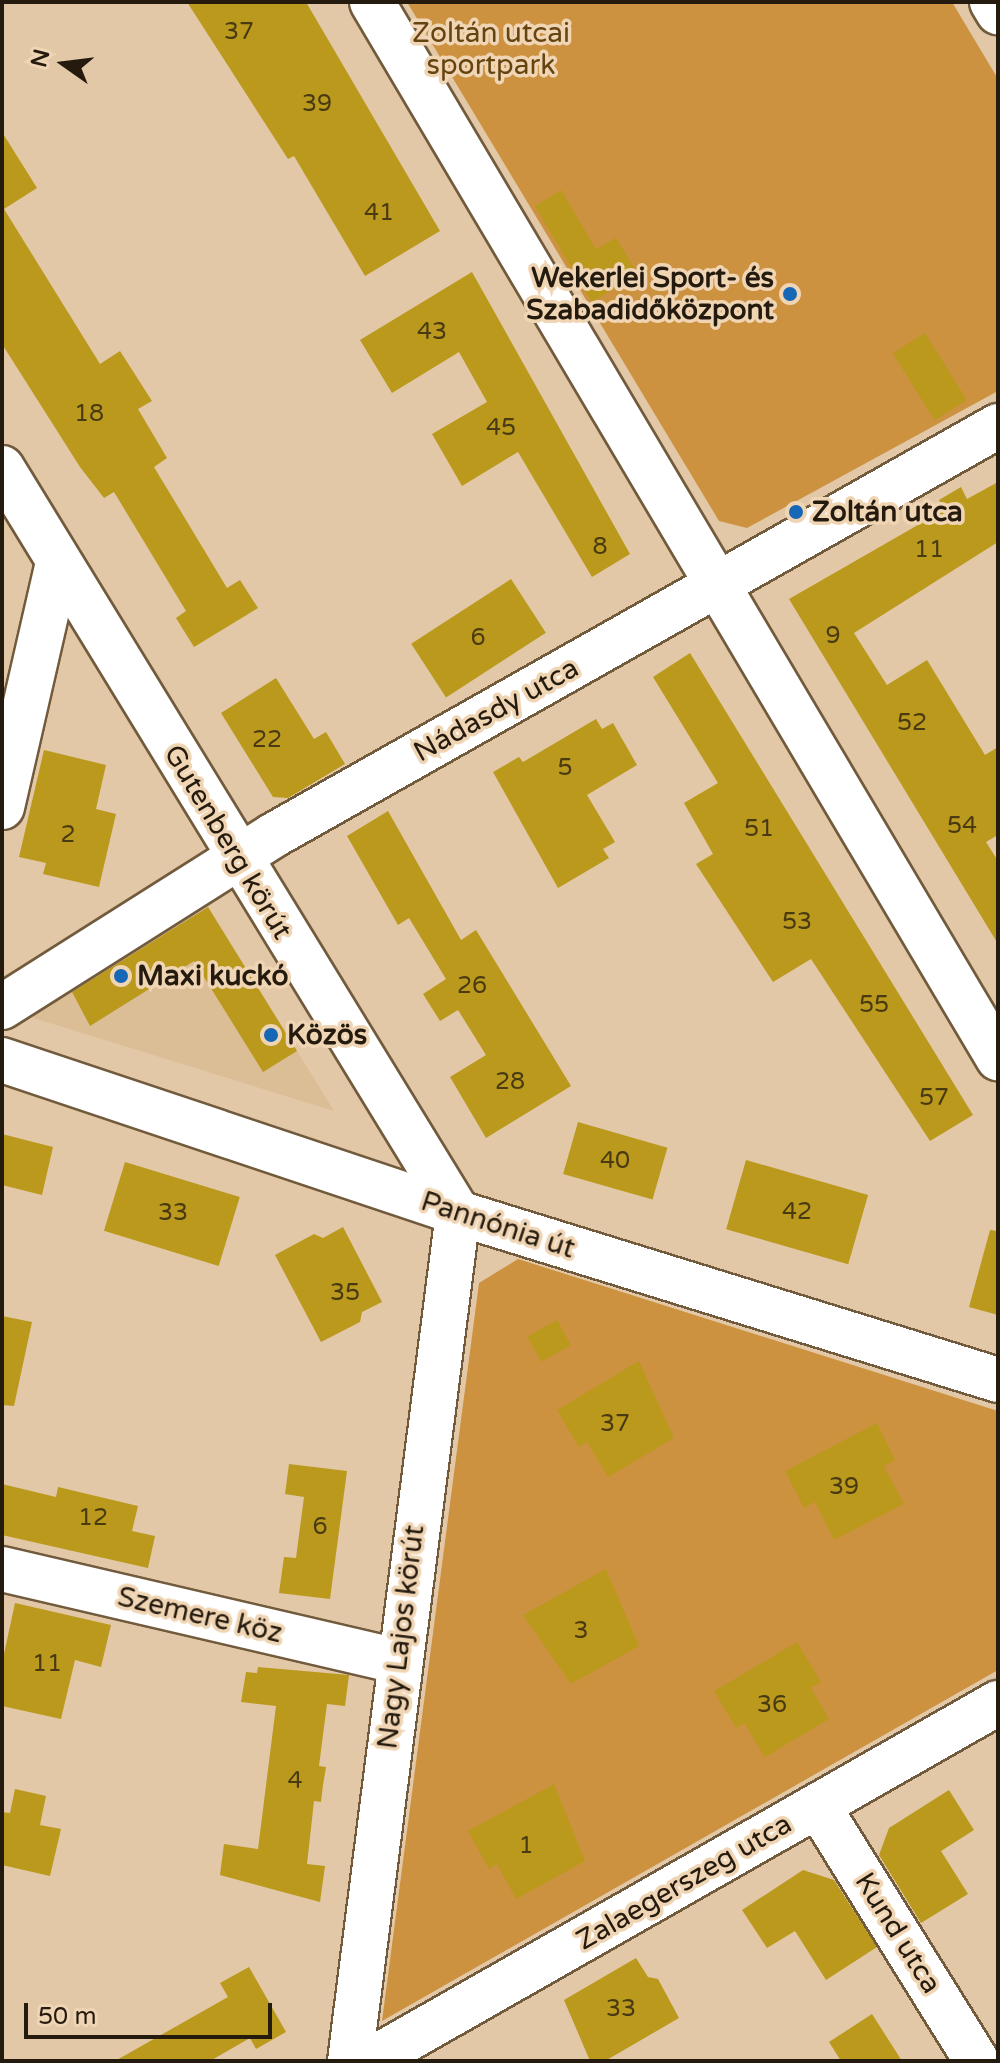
<!DOCTYPE html>
<html>
<head>
<meta charset="utf-8">
<style>
  body { margin:0 }
  #map { position:relative; width:1000px; height:2063px; overflow:hidden; background:#e2c8a7; font-family:"Varela Round",sans-serif }
  div>[style] { position:absolute }
  .built>* { inset:0; background:#dbbd96 }
  .green>* { inset:0; background:#cd9240 }
  .building>* { inset:0; background:#ba991c; transform-origin:0 0 }
  .roads { filter:drop-shadow(2px 0 #725b3d) drop-shadow(-2px 0 #725b3d) drop-shadow(0 2px #725b3d) drop-shadow(0 -2px #725b3d) }
  .minor>* { height:44px; margin:-22px; padding:0 22px; transform-origin:22px; border-radius:22px; background:#fff }
  .dots>* { width:22px; height:22px; translate:-50% -50%; box-sizing:border-box; border:4px solid #f0d5b4; border-radius:50% }
  span { translate:-50% -50%; white-space:nowrap; text-align:center; line-height:1.15; -webkit-text-stroke:7px #f0d5b4; paint-order:stroke }
  .number-label { font-size:24px; color:#4a3a12 }
  .number-label span { -webkit-text-stroke-width:0 }
  .park-label { font-size:28px; color:#664410 }
  .poi-label { font-size:28px; color:#241a0e; font-weight:700 }
  .right { translate:-100% -50%; text-align:right }
  .left { translate:0 -50%; text-align:left }
  .street-label { font-size:28px; color:#241a0e }
  .frame { position:absolute; inset:0; border:4px solid #241a0e; pointer-events:none }
  .north { position:absolute; left:24px; top:24px; width:80px; height:80px; -webkit-text-stroke:6px #f0d5b4; paint-order:stroke; rotate:284deg; font-size:22px; font-weight:700; line-height:32px; text-align:center; color:#241a0e }
  .north::after { content:''; display:block; margin:auto; width:28px; height:36px; background:#241a0e; clip-path:polygon(50% 0,100% 100%,50% 72%,0 100%) }
  .scale { position:absolute; left:24px; top:2003px; width:248px; height:36px; box-sizing:border-box; border:4px solid #241a0e; border-top:0; padding-left:10px; font-size:24px; line-height:28px; white-space:nowrap; color:#241a0e; -webkit-text-stroke:6px #f0d5b4; paint-order:stroke }
</style>
</head>
<body>
<div id="map">
  <div class="built">
    <div style="clip-path:polygon(208px 907px,334px 1111px,27px 1016px)"></div>
  </div>
  <div class="green">
    <div style="clip-path:polygon(407px 2px,952px 2px,998px 79px,998px 391px,747px 528px,719px 521px)"></div>
    <div style="clip-path:polygon(518px 1259px,998px 1411px,998px 1670px,382px 2021px,479px 1283px)"></div>
  </div>
  <div class="building">
    <div style="clip-path:polygon(187px 2px,306px 2px,440px 231px,365px 276px,294px 156px,288px 159px)"></div>
    <div style="clip-path:polygon(2px 132px,37px 188px,4px 209px,100px 364px,120px 351px,152px 401px,138px 409px,167px 458px,154px 467px,227px 588px,240px 580px,258px 608px,194px 647px,176px 618px,186px 611px,114px 492px,104px 498px,80px 467px,2px 344px)"></div>
    <div style="clip-path:polygon(561px 190px,596px 249px,616px 238px,638px 274px,592px 302px,535px 206px)"></div>
    <div style="clip-path:polygon(472px 272px,630px 554px,592px 577px,518px 452px,462px 486px,432px 434px,487px 402px,459px 352px,392px 393px,360px 340px)"></div>
    <div style="left:925px;top:333px;width:79px;height:38px;rotate:58deg"></div>
    <div style="clip-path:polygon(998px 482px,998px 542px,854px 633px,887px 685px,927px 660px,985px 755px,998px 747px,998px 835px,986px 842px,998px 861px,998px 944px,789px 599px,944px 510px,939px 500px,961px 487px,967px 499px)"></div>
    <div style="left:511px;top:579px;width:64px;height:119px;rotate:57deg"></div>
    <div style="clip-path:polygon(690px 653px,973px 1115px,930px 1141px,811px 959px,773px 982px,696px 864px,713px 854px,684px 803px,718px 783px,653px 677px)"></div>
    <div style="clip-path:polygon(276px 678px,314px 739px,326px 732px,345px 764px,288px 798px,273px 797px,221px 713px)"></div>
    <div style="clip-path:polygon(596px 719px,602px 729px,613px 723px,637px 765px,587px 795px,615px 842px,603px 849px,609px 858px,558px 888px,493px 772px,519px 757px,523px 762px)"></div>
    <div style="clip-path:polygon(44px 750px,106px 765px,96px 809px,116px 814px,99px 887px,43px 874px,46px 863px,19px 857px)"></div>
    <div style="clip-path:polygon(388px 811px,461px 940px,476px 930px,571px 1086px,486px 1138px,450px 1077px,486px 1055px,458px 1010px,440px 1021px,423px 994px,446px 979px,409px 918px,398px 925px,347px 836px)"></div>
    <div style="clip-path:polygon(208px 907px,297px 1051px,263px 1072px,194px 961px,90px 1026px,72px 992px)"></div>
    <div style="left:578px;top:1122px;width:93px;height:54px;rotate:16deg"></div>
    <div style="clip-path:polygon(2px 1134px,53px 1147px,42px 1195px,2px 1185px)"></div>
    <div style="left:746px;top:1160px;width:127px;height:72px;rotate:16deg"></div>
    <div style="left:125px;top:1162px;width:120px;height:72px;rotate:17deg"></div>
    <div style="clip-path:polygon(343px 1227px,382px 1302px,362px 1312px,360px 1322px,321px 1342px,275px 1255px,314px 1234px,323px 1238px)"></div>
    <div style="clip-path:polygon(990px 1230px,998px 1231px,998px 1315px,969px 1307px)"></div>
    <div style="clip-path:polygon(2px 1316px,32px 1322px,14px 1406px,2px 1405px)"></div>
    <div style="left:557px;top:1320px;width:29px;height:34px;rotate:61deg"></div>
    <div style="clip-path:polygon(639px 1361px,674px 1438px,608px 1477px,587px 1442px,579px 1447px,557px 1410px)"></div>
    <div style="clip-path:polygon(877px 1423px,895px 1460px,884px 1466px,904px 1504px,834px 1540px,815px 1502px,804px 1508px,785px 1471px)"></div>
    <div style="clip-path:polygon(289px 1464px,347px 1471px,330px 1599px,279px 1593px,284px 1557px,296px 1558px,304px 1497px,285px 1494px)"></div>
    <div style="clip-path:polygon(2px 1484px,56px 1497px,58px 1487px,138px 1506px,132px 1531px,155px 1536px,148px 1568px,2px 1535px)"></div>
    <div style="clip-path:polygon(606px 1569px,639px 1646px,571px 1684px,523px 1615px)"></div>
    <div style="clip-path:polygon(15px 1603px,111px 1625px,101px 1667px,75px 1660px,61px 1719px,2px 1706px,2px 1663px)"></div>
    <div style="clip-path:polygon(797px 1642px,821px 1682px,811px 1688px,829px 1719px,765px 1757px,744px 1723px,736px 1728px,714px 1691px)"></div>
    <div style="clip-path:polygon(258px 1667px,349px 1675px,345px 1706px,327px 1704px,319px 1766px,326px 1767px,323px 1785px,321px 1802px,314px 1801px,307px 1864px,325px 1866px,320px 1902px,220px 1875px,224px 1844px,258px 1849px,276px 1706px,241px 1702px,246px 1672px,257px 1673px)"></div>
    <div style="clip-path:polygon(554px 1784px,585px 1861px,516px 1899px,497px 1864px,489px 1869px,468px 1831px)"></div>
    <div style="clip-path:polygon(15px 1789px,46px 1796px,40px 1825px,61px 1829px,50px 1876px,2px 1865px,2px 1812px,10px 1813px)"></div>
    <div style="clip-path:polygon(949px 1790px,974px 1830px,941px 1851px,968px 1894px,921px 1923px,879px 1855px,889px 1828px)"></div>
    <div style="clip-path:polygon(803px 1870px,834px 1880px,877px 1947px,826px 1980px,795px 1931px,767px 1948px,742px 1910px)"></div>
    <div style="clip-path:polygon(636px 1958px,648px 1977px,658px 1979px,679px 2018px,605px 2061px,590px 2061px,564px 2000px)"></div>
    <div style="clip-path:polygon(249px 1967px,286px 2032px,256px 2049px,250px 2038px,210px 2061px,115px 2061px,228px 1997px,220px 1983px)"></div>
    <div style="clip-path:polygon(872px 2014px,902px 2061px,841px 2061px,829px 2042px)"></div>
  </div>
  <div class="roads">
    <div class="minor">
      <div style="left:372px;top:2px;width:1228px;rotate:59.34deg"></div>
      <div style="left:992px;top:2px;width:12px;rotate:59deg"></div>
      <div style="left:2px;top:468px;width:873px;rotate:58.53deg"></div>
      <div style="left:2px;top:807px;width:251px;rotate:-77.1deg"></div>
      <div style="left:2px;top:1007px;width:322px;rotate:-32.3deg"></div>
      <div style="left:274px;top:835px;width:832px;rotate:-29.46deg"></div>
      <div style="left:2px;top:1060px;width:481px;rotate:18.5deg"></div>
      <div style="left:458px;top:1213px;width:565px;rotate:17.18deg"></div>
      <div style="left:2px;top:1569px;width:406px;rotate:13.1deg"></div>
      <div style="left:818px;top:1806px;width:301px;rotate:58.1deg"></div>
      <div style="left:350px;top:2061px;width:855px;rotate:-82.74deg"></div>
      <div style="left:369px;top:2061px;width:724px;rotate:-29.65deg"></div>
    </div>
  </div>
  <div class="dots">
    <div style="left:790px;top:294px;background:#1667b6"></div>
    <div style="left:796px;top:512px;background:#1667b6"></div>
    <div style="left:121px;top:976px;background:#1667b6"></div>
    <div style="left:271px;top:1035px;background:#1667b6"></div>
  </div>
  <div class="number-label">
    <span style="left:239px;top:32px">37</span>
    <span style="left:317px;top:104px">39</span>
    <span style="left:379px;top:213px">41</span>
    <span style="left:432px;top:332px">43</span>
    <span style="left:89px;top:414px">18</span>
    <span style="left:501px;top:428px">45</span>
    <span style="left:600px;top:547px">8</span>
    <span style="left:929px;top:550px">11</span>
    <span style="left:833px;top:636px">9</span>
    <span style="left:478px;top:638px">6</span>
    <span style="left:912px;top:723px">52</span>
    <span style="left:267px;top:740px">22</span>
    <span style="left:565px;top:768px">5</span>
    <span style="left:962px;top:826px">54</span>
    <span style="left:759px;top:829px">51</span>
    <span style="left:68px;top:835px">2</span>
    <span style="left:797px;top:922px">53</span>
    <span style="left:472px;top:986px">26</span>
    <span style="left:874px;top:1005px">55</span>
    <span style="left:510px;top:1082px">28</span>
    <span style="left:934px;top:1098px">57</span>
    <span style="left:615px;top:1161px">40</span>
    <span style="left:797px;top:1212px">42</span>
    <span style="left:173px;top:1213px">33</span>
    <span style="left:345px;top:1293px">35</span>
    <span style="left:615px;top:1424px">37</span>
    <span style="left:844px;top:1487px">39</span>
    <span style="left:93px;top:1518px">12</span>
    <span style="left:320px;top:1527px">6</span>
    <span style="left:581px;top:1631px">3</span>
    <span style="left:47px;top:1664px">11</span>
    <span style="left:772px;top:1705px">36</span>
    <span style="left:295px;top:1781px">4</span>
    <span style="left:526px;top:1846px">1</span>
    <span style="left:621px;top:2009px">33</span>
  </div>
  <div class="park-label">
    <span style="left:491px;top:49px">Zoltán utcai<br>sportpark</span>
  </div>
  <div class="poi-label">
    <span class="right" style="left:774px;top:294px">Wekerlei Sport- és<br>Szabadidőközpont</span>
    <span class="left" style="left:812px;top:512px">Zoltán utca</span>
    <span class="left" style="left:137px;top:976px">Maxi kuckó</span>
    <span class="left" style="left:287px;top:1035px">Közös</span>
  </div>
  <div class="street-label">
    <span style="left:496px;top:710px;rotate:-29deg">Nádasdy utca</span>
    <span style="left:228px;top:842px;rotate:59deg">Gutenberg körút</span>
    <span style="left:498px;top:1225px;rotate:18deg">Pannónia út</span>
    <span style="left:200px;top:1615px;rotate:13deg">Szemere köz</span>
    <span style="left:401px;top:1637px;rotate:-83deg">Nagy Lajos körút</span>
    <span style="left:684px;top:1882px;rotate:-30deg">Zalaegerszeg utca</span>
    <span style="left:898px;top:1933px;rotate:58deg">Kund utca</span>
  </div>
  <div class="frame"></div>
  <div class="north">N</div>
  <div class="scale">50 m</div>
</div>
</body>
</html>
